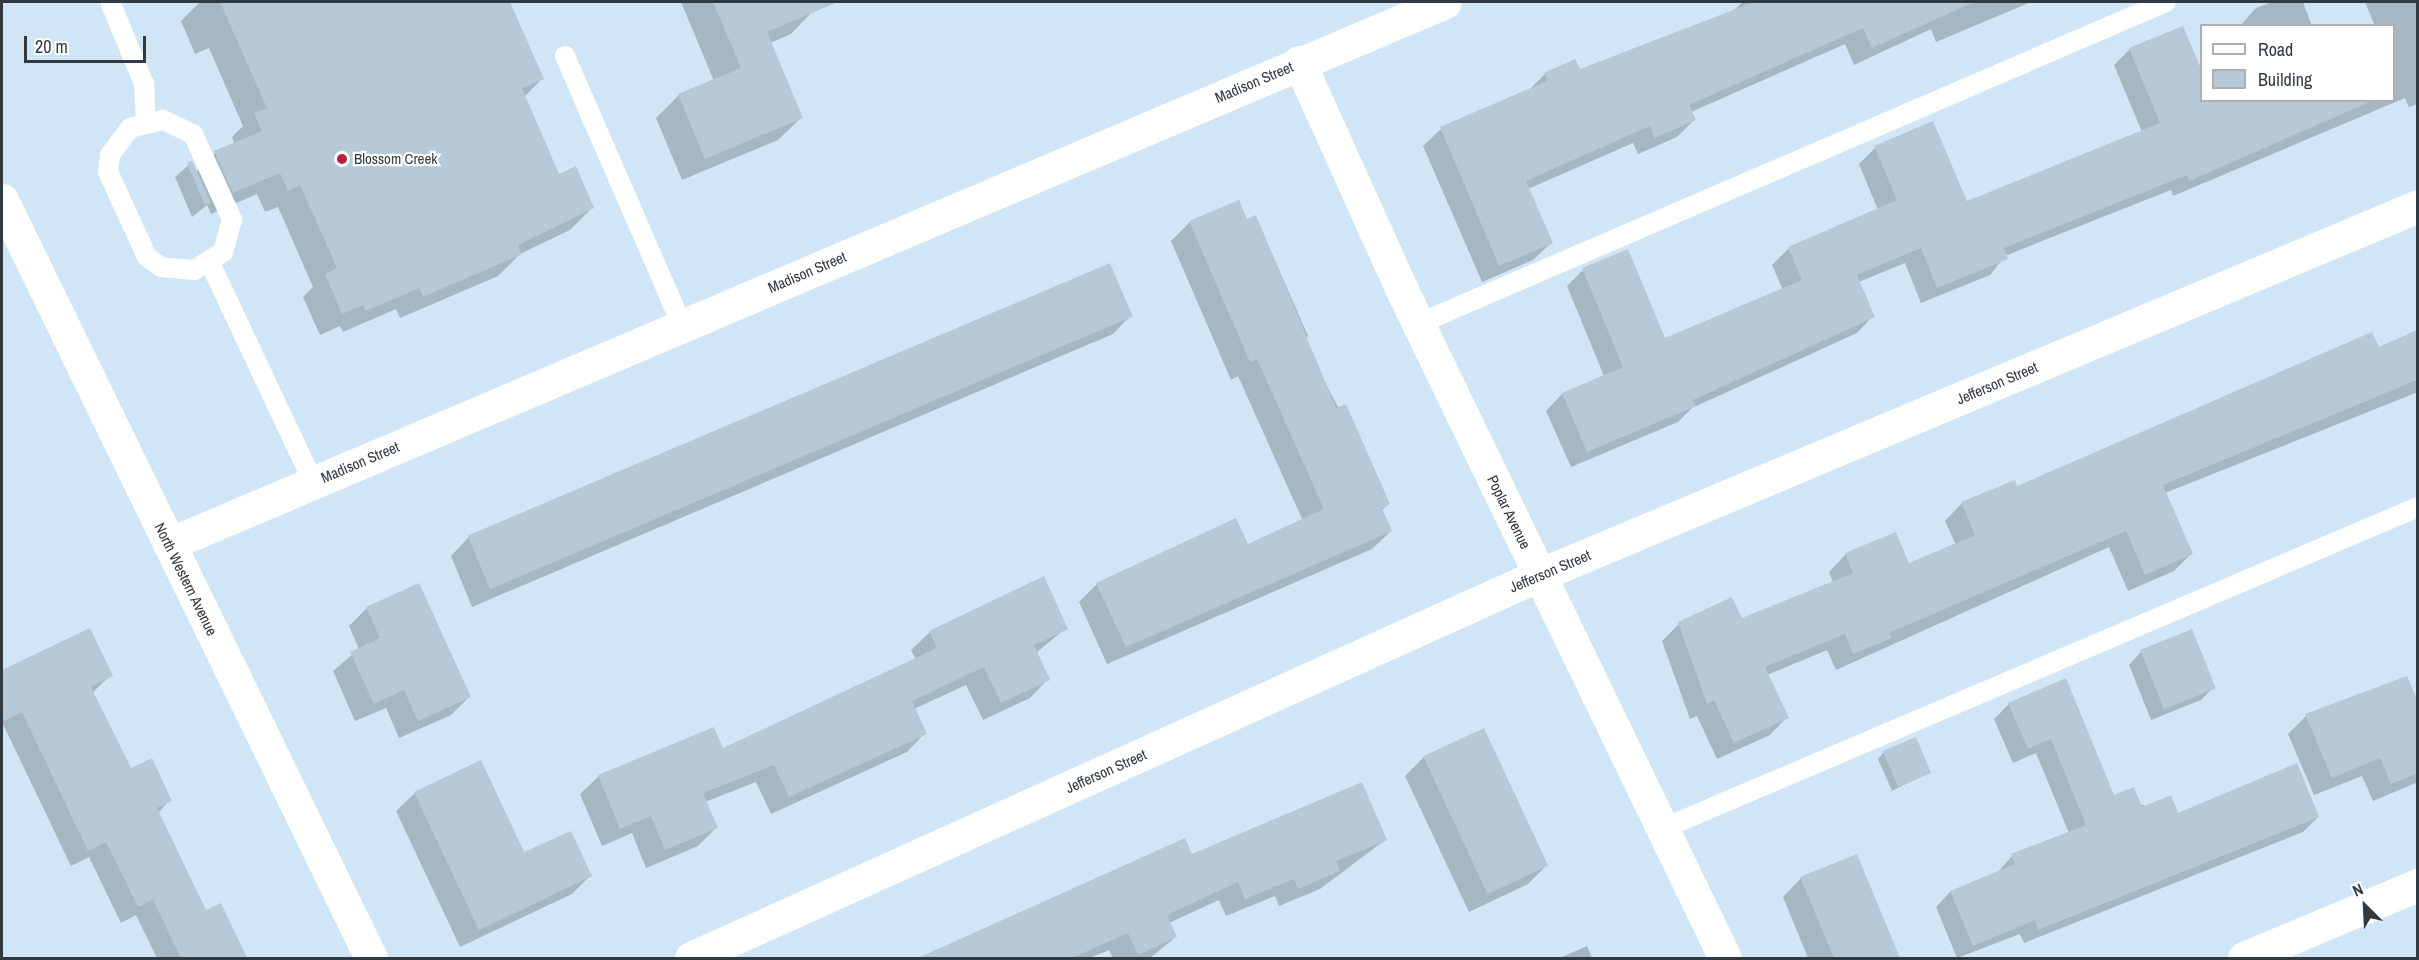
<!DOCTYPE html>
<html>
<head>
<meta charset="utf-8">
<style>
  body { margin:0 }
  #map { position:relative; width:2419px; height:960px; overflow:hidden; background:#d0e5f5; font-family:"Archivo Narrow",sans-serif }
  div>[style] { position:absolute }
  .shadow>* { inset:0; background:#0003 }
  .building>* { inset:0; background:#b5c9d9; transform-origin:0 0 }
  .lane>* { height:20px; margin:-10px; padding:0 10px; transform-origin:10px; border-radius:10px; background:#fff }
  .street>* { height:33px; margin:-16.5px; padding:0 16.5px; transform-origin:16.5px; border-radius:16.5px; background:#fff }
  .secondary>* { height:33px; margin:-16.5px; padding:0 16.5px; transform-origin:16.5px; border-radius:16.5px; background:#fff }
  .dots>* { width:16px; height:16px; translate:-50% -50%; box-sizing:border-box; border:3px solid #fff; border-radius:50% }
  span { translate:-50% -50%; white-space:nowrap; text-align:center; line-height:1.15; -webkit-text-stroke:4.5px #fff; paint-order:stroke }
  .street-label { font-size:15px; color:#323a41 }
  .poi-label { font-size:15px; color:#323a41 }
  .left { translate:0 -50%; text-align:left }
  .frame { position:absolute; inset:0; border:3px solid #323a41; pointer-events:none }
  .legend { position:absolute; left:2200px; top:24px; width:195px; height:78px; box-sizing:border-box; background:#fff; border:2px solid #adb0b3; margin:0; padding:8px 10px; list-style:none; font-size:18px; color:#323a41 }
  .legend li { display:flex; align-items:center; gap:12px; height:30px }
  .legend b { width:30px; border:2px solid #adb0b3 }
  .north { position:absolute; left:2335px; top:876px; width:60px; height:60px; -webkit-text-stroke:4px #fff; paint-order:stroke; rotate:336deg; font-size:16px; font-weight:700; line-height:24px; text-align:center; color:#323a41 }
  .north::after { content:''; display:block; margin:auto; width:21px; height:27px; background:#323a41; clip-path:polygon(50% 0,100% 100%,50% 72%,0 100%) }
  .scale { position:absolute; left:24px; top:36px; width:122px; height:27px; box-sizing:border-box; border:3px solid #323a41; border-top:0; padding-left:8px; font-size:18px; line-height:21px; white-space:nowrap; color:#323a41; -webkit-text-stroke:4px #fff; paint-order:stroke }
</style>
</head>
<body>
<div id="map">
  <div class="shadow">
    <div style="clip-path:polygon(200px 2px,493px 2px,542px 79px,524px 97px,558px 176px,592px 208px,570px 230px,520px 254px,498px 276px,400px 318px,396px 309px,343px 332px,340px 326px,320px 335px,303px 297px,313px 287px,278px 207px,265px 212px,257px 194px,211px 214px,207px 205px,192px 217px,175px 177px,191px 163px,196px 172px,215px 153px,235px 144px,232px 137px,243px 126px,209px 48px,195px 54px,181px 21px)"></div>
    <div style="clip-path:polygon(681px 2px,809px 2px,813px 11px,791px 34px,770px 43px,801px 118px,778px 140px,682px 180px,656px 118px,679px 95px,714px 81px)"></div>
    <div style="clip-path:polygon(1743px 2px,2031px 2px,1936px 42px,1931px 29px,1854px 65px,1845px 44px,1691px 112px,1694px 120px,1677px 137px,1638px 154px,1633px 143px,1528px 189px,1551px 243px,1533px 260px,1482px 282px,1423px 146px,1441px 129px,1528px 91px,1545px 74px,1579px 71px,1733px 11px)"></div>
    <div style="clip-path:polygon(2272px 2px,2303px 2px,2312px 26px,2240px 26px,2256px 8px)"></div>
    <div style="clip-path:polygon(2365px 2px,2418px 2px,2418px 104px,2409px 107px,2405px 98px,2173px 196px,2171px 190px,2052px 237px,2005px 256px,1990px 275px,1921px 303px,1905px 263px,1859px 282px,1873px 316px,1857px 333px,1692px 408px,1678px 422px,1571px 467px,1546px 411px,1562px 394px,1604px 376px,1567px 286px,1583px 270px,1665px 340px,1783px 290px,1772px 265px,1788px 249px,1878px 210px,1859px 164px,1875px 148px,1966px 203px,2142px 132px,2114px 65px,2130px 49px,2202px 100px,2394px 100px,2394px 26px,2375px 26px)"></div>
    <div style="clip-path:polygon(1238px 202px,1246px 221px,1256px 217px,1308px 336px,1303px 341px,1389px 503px,1382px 510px,1391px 531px,1372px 549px,1107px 664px,1079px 602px,1097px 584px,1247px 546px,1303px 521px,1238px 376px,1231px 380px,1171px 241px,1190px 222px)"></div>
    <div style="clip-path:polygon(1131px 315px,1113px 334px,472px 607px,451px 556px,469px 537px)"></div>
    <div style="clip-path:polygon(2418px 332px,2418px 392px,2165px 493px,2191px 554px,2174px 571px,2128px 591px,2109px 547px,1836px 670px,1827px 650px,1767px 675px,1787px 717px,1770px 735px,1717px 759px,1697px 716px,1690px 719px,1662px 641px,1679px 624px,1741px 620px,1833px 582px,1829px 572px,1846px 554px,1908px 565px,1956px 545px,1945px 521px,1962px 503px,2017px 488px)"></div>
    <div style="clip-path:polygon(367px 608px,469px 697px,451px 715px,399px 738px,386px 708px,355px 721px,333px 671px,359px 649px,349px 626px)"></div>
    <div style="clip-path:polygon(1066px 628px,1036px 653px,1048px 679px,1030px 698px,983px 720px,966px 685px,914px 709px,925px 733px,907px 752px,771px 814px,756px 782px,705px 802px,716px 828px,698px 846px,646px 868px,632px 833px,602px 846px,580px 794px,599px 776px,722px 750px,916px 660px,911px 650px,930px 632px)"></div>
    <div style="clip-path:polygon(89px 630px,111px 675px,92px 693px,130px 770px,170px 800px,158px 813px,205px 912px,220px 905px,245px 958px,157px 958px,136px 915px,121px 923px,89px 857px,71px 866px,2px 722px,2px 672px)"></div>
    <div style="clip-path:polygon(2141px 652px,2214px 687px,2201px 700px,2151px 720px,2129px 665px)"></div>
    <div style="clip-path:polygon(2065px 680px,2113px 797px,2178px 815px,2318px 817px,2303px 832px,2024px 943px,2020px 934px,1957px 958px,1936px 907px,1950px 892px,1998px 872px,2012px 856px,2069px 833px,2036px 753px,2013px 763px,1994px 719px,2009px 704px)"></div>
    <div style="clip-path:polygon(2418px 703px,2418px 782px,2373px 801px,2362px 776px,2314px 795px,2288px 734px,2306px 716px)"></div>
    <div style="clip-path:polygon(1884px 752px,1930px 772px,1892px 791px,1878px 759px)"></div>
    <div style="clip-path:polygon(1424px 757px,1546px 866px,1528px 884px,1469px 912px,1405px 776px)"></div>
    <div style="clip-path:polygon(415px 793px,523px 854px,590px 876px,572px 894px,460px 947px,396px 811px)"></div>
    <div style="clip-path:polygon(1184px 840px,1192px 856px,1385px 840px,1320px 889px,1279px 906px,1275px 896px,1226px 916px,1219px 900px,1169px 923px,1176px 937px,1150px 958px,1113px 958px,1109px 950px,1090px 958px,921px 958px)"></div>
    <div style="clip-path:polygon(1856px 855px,1898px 958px,1808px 958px,1783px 897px,1801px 878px)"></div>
    <div style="clip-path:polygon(1587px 946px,1592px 958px,1560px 958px)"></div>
  </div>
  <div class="building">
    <div style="clip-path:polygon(220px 2px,510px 2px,544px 79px,522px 88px,559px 174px,576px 166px,594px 208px,518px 245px,522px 254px,423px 297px,419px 288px,366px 311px,363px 305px,342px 314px,325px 274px,337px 268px,300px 185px,288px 191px,280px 173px,233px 193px,214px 151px,262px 131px,254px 113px,267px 108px)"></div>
    <div style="clip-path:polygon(713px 2px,838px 2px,767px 32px,803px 118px,705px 159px,678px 94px,741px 68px)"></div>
    <div style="clip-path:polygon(1754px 2px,1974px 2px,1872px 48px,1863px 28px,1689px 105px,1696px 120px,1655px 138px,1650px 126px,1526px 181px,1553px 243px,1499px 266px,1440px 127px,1547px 81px,1544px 73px,1575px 59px,1580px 69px)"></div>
    <div style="clip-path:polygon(2183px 26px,2202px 71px,2202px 100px,2374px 100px,2189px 181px,2187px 175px,2004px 248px,2008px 259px,1937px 288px,1921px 248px,1857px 275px,1875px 317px,1693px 400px,1696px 406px,1587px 452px,1562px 393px,1623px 367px,1582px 268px,1628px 249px,1665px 338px,1802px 280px,1788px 247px,1897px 200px,1874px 146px,1933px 121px,1967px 201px,2160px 123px,2129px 48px)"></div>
    <div style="clip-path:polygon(192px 161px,211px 203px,205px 205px,187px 163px)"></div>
    <div style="clip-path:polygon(1239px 200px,1247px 219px,1256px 215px,1336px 408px,1346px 404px,1390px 504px,1382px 508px,1392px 531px,1126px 647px,1096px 583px,1236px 518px,1248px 544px,1324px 509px,1257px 359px,1250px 362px,1189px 221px)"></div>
    <div style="left:1110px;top:263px;width:58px;height:698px;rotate:67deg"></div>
    <div style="clip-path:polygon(2417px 330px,2417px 380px,2163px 485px,2193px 554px,2145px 575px,2126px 531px,1889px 633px,1892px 638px,1853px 654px,1845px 634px,1765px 667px,1789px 718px,1734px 743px,1714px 700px,1707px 704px,1678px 622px,1732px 597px,1742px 618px,1853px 573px,1845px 553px,1896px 532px,1909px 563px,1975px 535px,1961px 502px,2015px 480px,2017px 486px,2372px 332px,2379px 347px)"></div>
    <div style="clip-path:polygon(1044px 576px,1068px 629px,1034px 645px,1050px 680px,1001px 703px,984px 667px,912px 701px,927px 734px,789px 797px,774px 765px,703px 793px,718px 828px,665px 850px,651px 816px,620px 829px,598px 775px,714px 727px,723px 748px,937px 648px,929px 631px)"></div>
    <div style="clip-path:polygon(419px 583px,471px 697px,418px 721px,404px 690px,374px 704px,350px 652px,380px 638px,366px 607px)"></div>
    <div style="clip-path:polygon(90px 628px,113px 676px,91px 687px,131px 768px,152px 758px,172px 801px,157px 808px,206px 910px,221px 903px,247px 958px,181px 958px,153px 900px,138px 907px,106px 842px,88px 851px,22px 712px,2px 722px,2px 670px)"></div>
    <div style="left:2192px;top:629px;width:64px;height:56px;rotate:68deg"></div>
    <div style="clip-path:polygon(2407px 676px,2418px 702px,2418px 773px,2391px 784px,2380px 758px,2332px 778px,2305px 714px)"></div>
    <div style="clip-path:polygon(2066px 678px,2114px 795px,2134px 787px,2142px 807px,2171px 795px,2178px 813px,2297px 763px,2319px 817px,2038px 930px,2035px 920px,1973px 946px,1950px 891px,2015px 864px,2011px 854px,2086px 825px,2051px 739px,2028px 749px,2008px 703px)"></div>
    <div style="left:1484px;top:728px;width:152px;height:67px;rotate:65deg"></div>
    <div style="left:1916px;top:737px;width:39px;height:36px;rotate:67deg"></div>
    <div style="clip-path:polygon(481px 760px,524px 852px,571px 831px,592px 876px,479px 930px,414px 792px)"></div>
    <div style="clip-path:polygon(1362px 782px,1387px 840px,1336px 861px,1340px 871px,1298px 889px,1294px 879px,1245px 899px,1238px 882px,1167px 915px,1177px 937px,1138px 955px,1128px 933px,1072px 958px,918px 958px,1185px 838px,1192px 854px)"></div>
    <div style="clip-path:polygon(1857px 854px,1900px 958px,1834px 958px,1800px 877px)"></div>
  </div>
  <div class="lane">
    <div style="left:111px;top:4px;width:87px;rotate:67.6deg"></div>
    <div style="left:144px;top:84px;width:37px;rotate:87deg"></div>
    <div style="left:565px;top:56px;width:293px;rotate:66.5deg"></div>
    <div style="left:163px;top:120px;width:33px;rotate:25deg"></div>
    <div style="left:193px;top:134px;width:94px;rotate:65.4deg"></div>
    <div style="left:232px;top:219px;width:34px;rotate:105deg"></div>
    <div style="left:223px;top:252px;width:34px;rotate:148deg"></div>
    <div style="left:194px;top:270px;width:33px;rotate:-175deg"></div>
    <div style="left:161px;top:267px;width:17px;rotate:-144deg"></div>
    <div style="left:147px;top:257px;width:94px;rotate:-114.6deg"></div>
    <div style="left:108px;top:172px;width:17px;rotate:-83deg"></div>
    <div style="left:110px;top:155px;width:34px;rotate:-53deg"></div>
    <div style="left:130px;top:128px;width:34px;rotate:-14deg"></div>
    <div style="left:210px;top:263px;width:242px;rotate:64.8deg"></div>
    <div style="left:1418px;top:324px;width:814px;rotate:-23.29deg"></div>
    <div style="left:1662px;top:829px;width:822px;rotate:-23.07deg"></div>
  </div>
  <div class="street">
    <div style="left:1299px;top:62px;width:248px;rotate:65.7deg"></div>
    <div style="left:1401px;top:288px;width:744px;rotate:64.19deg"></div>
    <div style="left:169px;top:544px;width:1386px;rotate:-23.01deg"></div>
    <div style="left:691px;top:958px;width:930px;rotate:-24.31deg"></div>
    <div style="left:1539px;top:575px;width:953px;rotate:-22.77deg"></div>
  </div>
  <div class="secondary">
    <div style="left:2px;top:200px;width:843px;rotate:64.04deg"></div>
    <div style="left:2244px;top:958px;width:189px;rotate:-22.8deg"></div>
  </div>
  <div class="dots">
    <div style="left:342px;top:159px;background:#b5233e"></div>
  </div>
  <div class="street-label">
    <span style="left:1254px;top:82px;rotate:-23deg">Madison Street</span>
    <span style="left:807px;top:272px;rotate:-23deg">Madison Street</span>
    <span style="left:1997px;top:383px;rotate:-23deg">Jefferson Street</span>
    <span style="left:360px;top:462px;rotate:-23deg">Madison Street</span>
    <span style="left:1509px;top:512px;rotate:64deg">Poplar Avenue</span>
    <span style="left:1550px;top:571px;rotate:-23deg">Jefferson Street</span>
    <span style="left:186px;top:579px;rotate:64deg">North Western Avenue</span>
    <span style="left:1106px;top:771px;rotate:-24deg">Jefferson Street</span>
  </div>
  <div class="poi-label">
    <span class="left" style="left:354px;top:159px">Blossom Creek</span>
  </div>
  <div class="frame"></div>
  <ul class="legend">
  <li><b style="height:8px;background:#fff"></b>Road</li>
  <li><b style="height:16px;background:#b5c9d9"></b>Building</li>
  </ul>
  <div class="north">N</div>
  <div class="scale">20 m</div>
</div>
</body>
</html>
